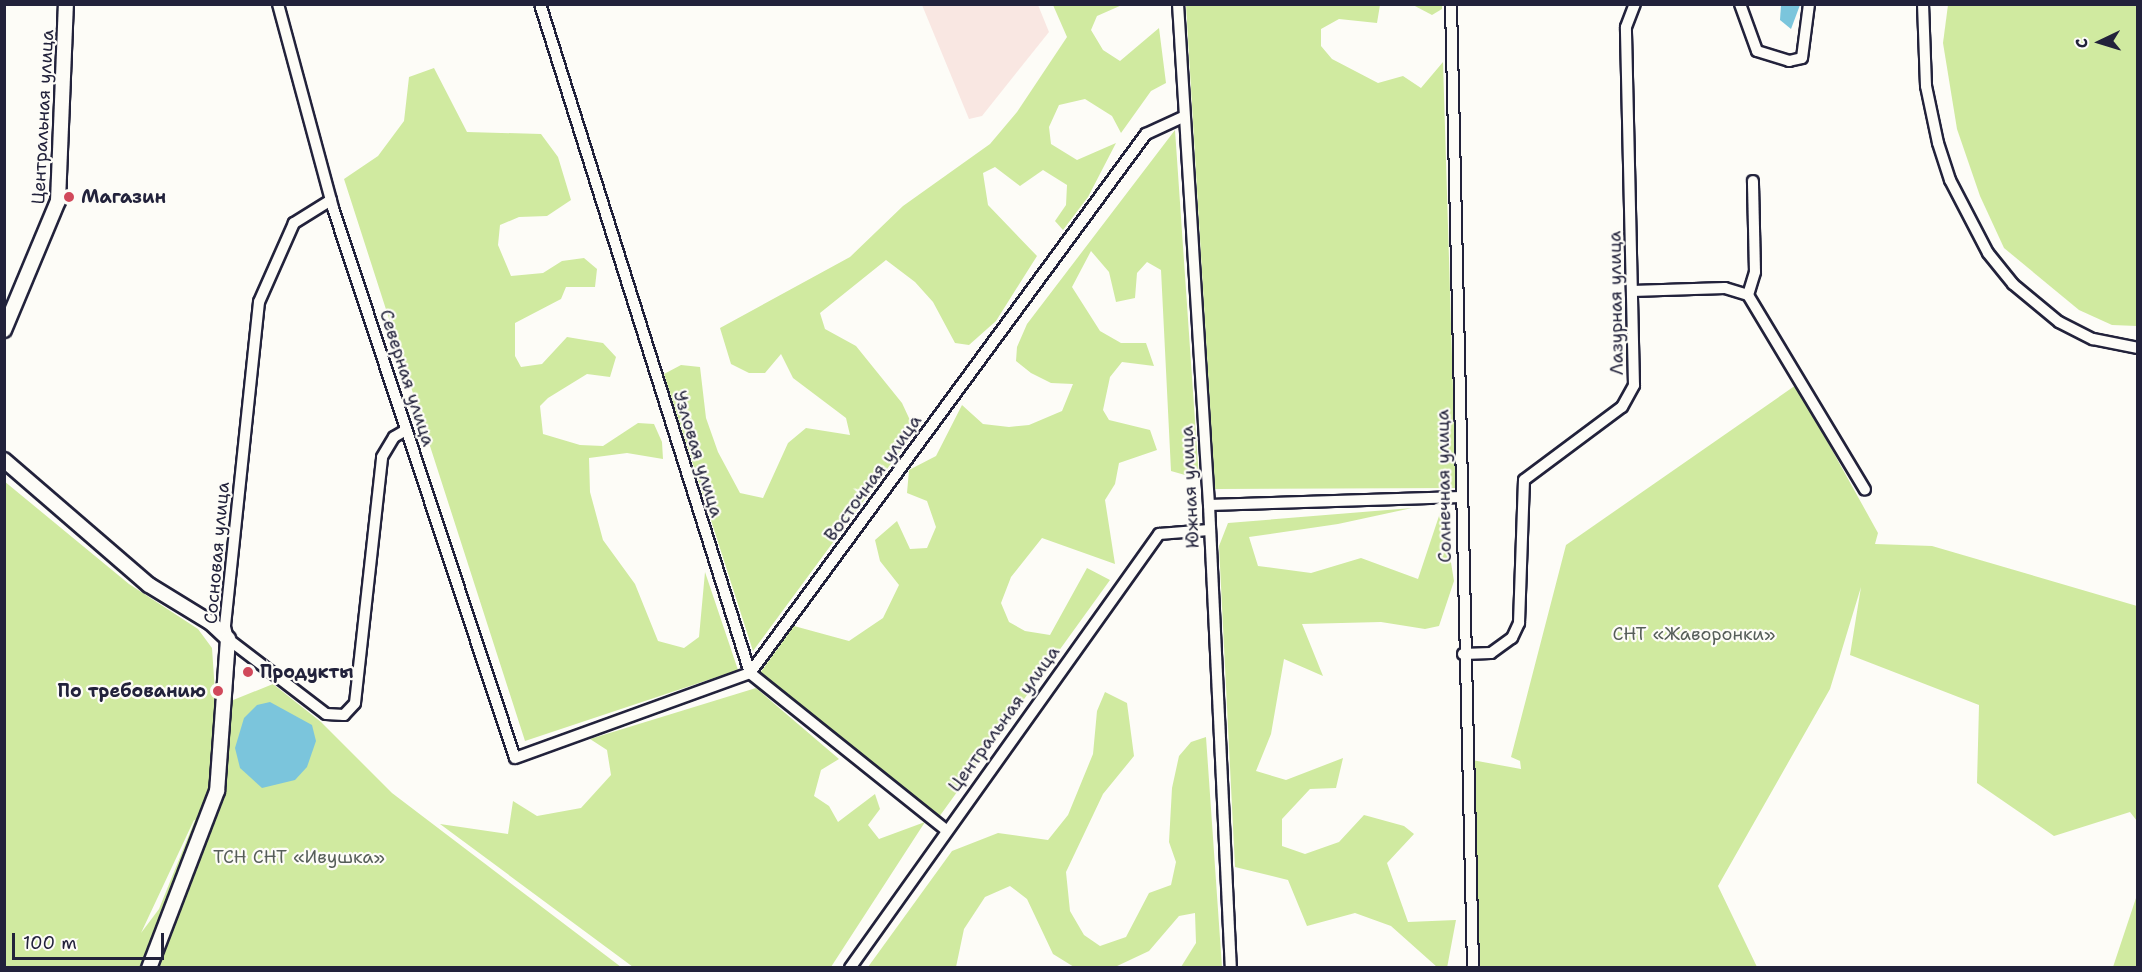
<!DOCTYPE html>
<html>
<head>
<meta charset="utf-8">
<style>
  body { margin:0 }
  #map { position:relative; width:2142px; height:972px; overflow:hidden; background:#fdfcf7; font-family:"Shantell Sans",sans-serif }
  div>[style] { position:absolute }
  .built>* { inset:0; background:#f9e7e2 }
  .green>* { inset:0; background:#d0eaa0 }
  .water>* { inset:0; background:#7bc5dc }
  .roads { filter:drop-shadow(2px 0 #22223b) drop-shadow(-2px 0 #22223b) drop-shadow(0 2px #22223b) drop-shadow(0 -2px #22223b) }
  .minor>* { height:10px; margin:-5px; padding:0 5px; transform-origin:5px; border-radius:5px; background:#fdfcf7 }
  .tertiary>* { height:14px; margin:-7px; padding:0 7px; transform-origin:7px; border-radius:7px; background:#fdfcf7 }
  .dots>* { width:16px; height:16px; translate:-50% -50%; box-sizing:border-box; border:3px solid #fdfcf7; border-radius:50% }
  span { translate:-50% -50%; white-space:nowrap; text-align:center; line-height:1.15; -webkit-text-stroke:4.5px #fdfcf7; paint-order:stroke }
  .street-label { font-size:18px; color:#22223b }
  .poi-label { font-size:18px; color:#22223b; font-weight:700 }
  .left { translate:0 -50%; text-align:left }
  .right { translate:-100% -50%; text-align:right }
  .park-label { font-size:18px; color:#565e59 }
  .frame { position:absolute; inset:0; border:6px solid #22223b; pointer-events:none }
  .north { position:absolute; left:2070px; top:12px; width:60px; height:60px; -webkit-text-stroke:4px #fdfcf7; paint-order:stroke; rotate:266deg; font-size:16px; font-weight:700; line-height:24px; text-align:center; color:#22223b }
  .north::after { content:''; display:block; margin:auto; width:21px; height:27px; background:#22223b; clip-path:polygon(50% 0,100% 100%,50% 72%,0 100%) }
  .scale { position:absolute; left:12px; top:933px; width:152px; height:27px; box-sizing:border-box; border:3px solid #22223b; border-top:0; padding-left:8px; font-size:18px; line-height:21px; white-space:nowrap; color:#22223b; -webkit-text-stroke:4px #fdfcf7; paint-order:stroke }
</style>
</head>
<body>
<div id="map">
  <div class="built">
    <div style="clip-path:polygon(922px 5px,1038px 5px,1049px 32px,982px 116px,969px 119px)"></div>
  </div>
  <div class="green">
    <div style="clip-path:polygon(1053px 5px,1122px 5px,1097px 16px,1091px 30px,1103px 50px,1120px 61px,1159px 28px,1166px 83px,1151px 91px,1121px 133px,1112px 116px,1085px 99px,1059px 105px,1049px 127px,1051px 144px,1077px 160px,1116px 143px,1088px 197px,1063px 230px,1055px 221px,1066px 205px,1067px 185px,1043px 170px,1020px 186px,995px 167px,983px 173px,988px 205px,1037px 256px,996px 321px,969px 345px,955px 343px,933px 302px,915px 282px,886px 260px,820px 313px,825px 329px,856px 346px,902px 403px,915px 431px,753px 651px,664px 374px,681px 365px,700px 367px,706px 418px,718px 452px,740px 493px,763px 498px,788px 443px,806px 428px,850px 435px,846px 418px,793px 378px,781px 354px,765px 373px,749px 373px,731px 364px,720px 328px,850px 257px,903px 206px,990px 144px,1017px 112px,1067px 37px)"></div>
    <div style="clip-path:polygon(1186px 5px,1380px 5px,1377px 23px,1339px 19px,1321px 29px,1321px 46px,1332px 59px,1378px 83px,1403px 76px,1421px 88px,1443px 62px,1456px 488px,1215px 489px)"></div>
    <div style="clip-path:polygon(1413px 5px,1442px 5px,1442px 9px,1432px 15px)"></div>
    <div style="clip-path:polygon(1948px 5px,2137px 5px,2137px 326px,2112px 325px,2079px 310px,2004px 248px,1980px 196px,1957px 129px,1943px 43px)"></div>
    <div style="clip-path:polygon(434px 68px,467px 132px,541px 134px,558px 157px,571px 200px,547px 216px,519px 217px,500px 225px,498px 245px,511px 276px,543px 273px,562px 261px,584px 258px,597px 269px,595px 287px,566px 287px,561px 299px,515px 323px,515px 356px,521px 367px,542px 364px,567px 337px,603px 343px,616px 357px,610px 377px,587px 374px,548px 398px,540px 406px,543px 434px,580px 445px,603px 446px,638px 423px,654px 424px,662px 442px,663px 459px,627px 453px,589px 458px,590px 492px,603px 540px,635px 584px,658px 641px,684px 648px,699px 637px,705px 572px,738px 670px,525px 741px,344px 179px,378px 156px,404px 121px,409px 77px)"></div>
    <div style="clip-path:polygon(1175px 130px,1199px 479px,1171px 471px,1161px 270px,1147px 262px,1137px 273px,1135px 298px,1116px 302px,1109px 272px,1091px 251px,1072px 287px,1100px 331px,1121px 343px,1146px 343px,1154px 366px,1122px 362px,1110px 377px,1103px 410px,1109px 420px,1150px 430px,1157px 450px,1119px 463px,1115px 484px,1105px 500px,1115px 564px,1042px 538px,1011px 577px,1001px 603px,1009px 622px,1025px 631px,1050px 635px,1087px 568px,1110px 580px,939px 817px,760px 673px,794px 626px,849px 641px,883px 618px,899px 585px,880px 561px,875px 540px,897px 521px,910px 549px,927px 548px,936px 527px,927px 501px,907px 493px,909px 470px,936px 456px,962px 405px,983px 424px,1009px 427px,1029px 425px,1062px 411px,1073px 384px,1051px 383px,1031px 373px,1016px 361px,1017px 347px,1027px 324px)"></div>
    <div style="clip-path:polygon(1796px 385px,1878px 533px,1875px 544px,1932px 546px,2137px 606px,2137px 821px,2130px 812px,2054px 836px,1977px 783px,1979px 705px,1850px 655px,1861px 587px,1830px 689px,1718px 886px,1757px 967px,1477px 967px,1472px 760px,1521px 769px,1520px 761px,1511px 757px,1566px 545px)"></div>
    <div style="clip-path:polygon(evenodd,4px 481px,129px 584px,198px 629px,212px 648px,216px 707px,273px 684px,321px 722px,392px 793px,621px 967px,5px 967px,4px 481px,195px 820px,159px 909px,141px 933px,194px 820px,195px 820px)"></div>
    <div style="clip-path:polygon(1442px 507px,1454px 581px,1439px 626px,1425px 629px,1381px 622px,1302px 624px,1323px 676px,1284px 659px,1271px 734px,1256px 771px,1286px 780px,1343px 758px,1336px 788px,1310px 789px,1282px 819px,1282px 846px,1305px 854px,1339px 842px,1364px 815px,1404px 826px,1414px 834px,1387px 863px,1408px 922px,1456px 920px,1447px 968px,1437px 967px,1391px 926px,1355px 913px,1307px 926px,1288px 880px,1235px 867px,1219px 546px,1228px 523px,1412px 508px,1338px 524px,1249px 537px,1258px 566px,1311px 573px,1361px 558px,1418px 579px)"></div>
    <div style="clip-path:polygon(756px 688px,839px 759px,821px 770px,814px 796px,829px 806px,838px 822px,875px 794px,880px 809px,868px 825px,879px 839px,925px 822px,831px 967px,633px 967px,440px 824px,508px 834px,513px 801px,537px 816px,581px 808px,611px 775px,607px 750px,590px 739px)"></div>
    <div style="clip-path:polygon(1105px 692px,1127px 703px,1134px 756px,1103px 794px,1066px 872px,1070px 911px,1084px 935px,1100px 946px,1126px 937px,1149px 893px,1171px 885px,1176px 862px,1169px 842px,1172px 788px,1179px 756px,1191px 742px,1206px 737px,1222px 967px,1181px 967px,1196px 943px,1195px 913px,1179px 916px,1149px 951px,1115px 967px,1074px 967px,1053px 954px,1027px 899px,1010px 886px,985px 897px,964px 929px,956px 967px,868px 967px,952px 851px,998px 833px,1048px 840px,1068px 815px,1093px 754px,1097px 711px)"></div>
    <div style="clip-path:polygon(2137px 895px,2137px 967px,2113px 967px)"></div>
  </div>
  <div class="water">
    <div style="clip-path:polygon(1781px 5px,1800px 5px,1791px 29px,1780px 20px)"></div>
    <div style="clip-path:polygon(270px 702px,312px 725px,316px 741px,307px 767px,295px 780px,262px 788px,240px 768px,235px 748px,244px 718px,257px 705px)"></div>
  </div>
  <div class="roads">
    <div class="minor">
      <div style="left:278px;top:4px;width:211px;rotate:74.9deg"></div>
      <div style="left:333px;top:208px;width:579px;rotate:71.69deg"></div>
      <div style="left:515px;top:758px;width:250px;rotate:-19.9deg"></div>
      <div style="left:750px;top:673px;width:669px;rotate:-53.7deg"></div>
      <div style="left:1146px;top:134px;width:41px;rotate:-24.7deg"></div>
      <div style="left:540px;top:4px;width:701px;rotate:72.57deg"></div>
      <div style="left:750px;top:673px;width:251px;rotate:38.7deg"></div>
      <div style="left:1178px;top:4px;width:502px;rotate:86.46deg"></div>
      <div style="left:1209px;top:505px;width:464px;rotate:87.3deg"></div>
      <div style="left:1451px;top:4px;width:964px;rotate:88.69deg"></div>
      <div style="left:1740px;top:4px;width:50px;rotate:70.1deg"></div>
      <div style="left:1757px;top:51px;width:34px;rotate:17deg"></div>
      <div style="left:1789px;top:61px;width:13px;rotate:-13deg"></div>
      <div style="left:1802px;top:58px;width:54px;rotate:-82.6deg"></div>
      <div style="left:1923px;top:4px;width:82px;rotate:87.9deg"></div>
      <div style="left:1926px;top:86px;width:58px;rotate:78.1deg"></div>
      <div style="left:1938px;top:143px;width:39px;rotate:72deg"></div>
      <div style="left:1950px;top:180px;width:82px;rotate:62.5deg"></div>
      <div style="left:1988px;top:253px;width:40px;rotate:51deg"></div>
      <div style="left:2013px;top:284px;width:60px;rotate:39.6deg"></div>
      <div style="left:2059px;top:322px;width:38px;rotate:27deg"></div>
      <div style="left:2093px;top:339px;width:46px;rotate:11.3deg"></div>
      <div style="left:331px;top:200px;width:44px;rotate:148.1deg"></div>
      <div style="left:294px;top:223px;width:86px;rotate:113.9deg"></div>
      <div style="left:259px;top:302px;width:327px;rotate:96deg"></div>
      <div style="left:225px;top:627px;width:12px;rotate:76deg"></div>
      <div style="left:228px;top:639px;width:123px;rotate:37.4deg"></div>
      <div style="left:326px;top:714px;width:18px;rotate:3deg"></div>
      <div style="left:344px;top:715px;width:16px;rotate:-47deg"></div>
      <div style="left:355px;top:703px;width:247px;rotate:-83.7deg"></div>
      <div style="left:382px;top:457px;width:23px;rotate:-59deg"></div>
      <div style="left:394px;top:437px;width:14px;rotate:-30deg"></div>
      <div style="left:1632px;top:291px;width:93px;rotate:-1.8deg"></div>
      <div style="left:1725px;top:288px;width:24px;rotate:17deg"></div>
      <div style="left:1748px;top:295px;width:227px;rotate:59deg"></div>
      <div style="left:1748px;top:295px;width:24px;rotate:-73deg"></div>
      <div style="left:1755px;top:272px;width:91px;rotate:-91.3deg"></div>
      <div style="left:1209px;top:505px;width:252px;rotate:-1.8deg"></div>
      <div style="left:1463px;top:654px;width:28px;rotate:-2deg"></div>
      <div style="left:1491px;top:653px;width:26px;rotate:-36deg"></div>
      <div style="left:1512px;top:638px;width:17px;rotate:-65deg"></div>
      <div style="left:1519px;top:623px;width:143px;rotate:-88deg"></div>
      <div style="left:1524px;top:480px;width:122px;rotate:-36.7deg"></div>
      <div style="left:1622px;top:407px;width:25px;rotate:-61deg"></div>
      <div style="left:1634px;top:385px;width:358px;rotate:-91.3deg"></div>
      <div style="left:1626px;top:27px;width:25px;rotate:-69deg"></div>
      <div style="left:850px;top:968px;width:533px;rotate:-54.55deg"></div>
      <div style="left:1159px;top:534px;width:50px;rotate:-4.6deg"></div>
    </div>
    <div class="tertiary">
      <div style="left:4px;top:330px;width:140px;rotate:-67.3deg"></div>
      <div style="left:58px;top:201px;width:197px;rotate:-87.7deg"></div>
      <div style="left:4px;top:460px;width:191px;rotate:40.8deg"></div>
      <div style="left:149px;top:585px;width:73px;rotate:31.5deg"></div>
      <div style="left:211px;top:623px;width:23px;rotate:43deg"></div>
      <div style="left:228px;top:639px;width:152px;rotate:94.1deg"></div>
      <div style="left:217px;top:791px;width:190px;rotate:111deg"></div>
    </div>
  </div>
  <div class="dots">
    <div style="left:69px;top:197px;background:#d1495b"></div>
    <div style="left:248px;top:672px;background:#d1495b"></div>
    <div style="left:218px;top:691px;background:#d1495b"></div>
  </div>
  <div class="street-label">
    <span style="left:43px;top:117px;rotate:-87deg">Центральная улица</span>
    <span style="left:1616px;top:303px;rotate:-91deg">Лазурная улица</span>
    <span style="left:407px;top:378px;rotate:72deg">Северная улица</span>
    <span style="left:698px;top:454px;rotate:73deg">Узловая улица</span>
    <span style="left:873px;top:478px;rotate:-54deg">Восточная улица</span>
    <span style="left:1444px;top:486px;rotate:-91deg">Солнечная улица</span>
    <span style="left:1190px;top:487px;rotate:-93deg">Южная улица</span>
    <span style="left:217px;top:553px;rotate:-85deg">Сосновая улица</span>
    <span style="left:1004px;top:719px;rotate:-54deg">Центральная улица</span>
  </div>
  <div class="poi-label">
    <span class="left" style="left:81px;top:197px">Магазин</span>
    <span class="left" style="left:260px;top:672px">Продукты</span>
    <span class="right" style="left:206px;top:691px">По требованию</span>
  </div>
  <div class="park-label">
    <span style="left:1694px;top:634px">СНТ «Жаворонки»</span>
    <span style="left:299px;top:857px">ТСН СНТ «Ивушка»</span>
  </div>
  <div class="frame"></div>
  <div class="north">С</div>
  <div class="scale">100 m</div>
</div>
</body>
</html>
